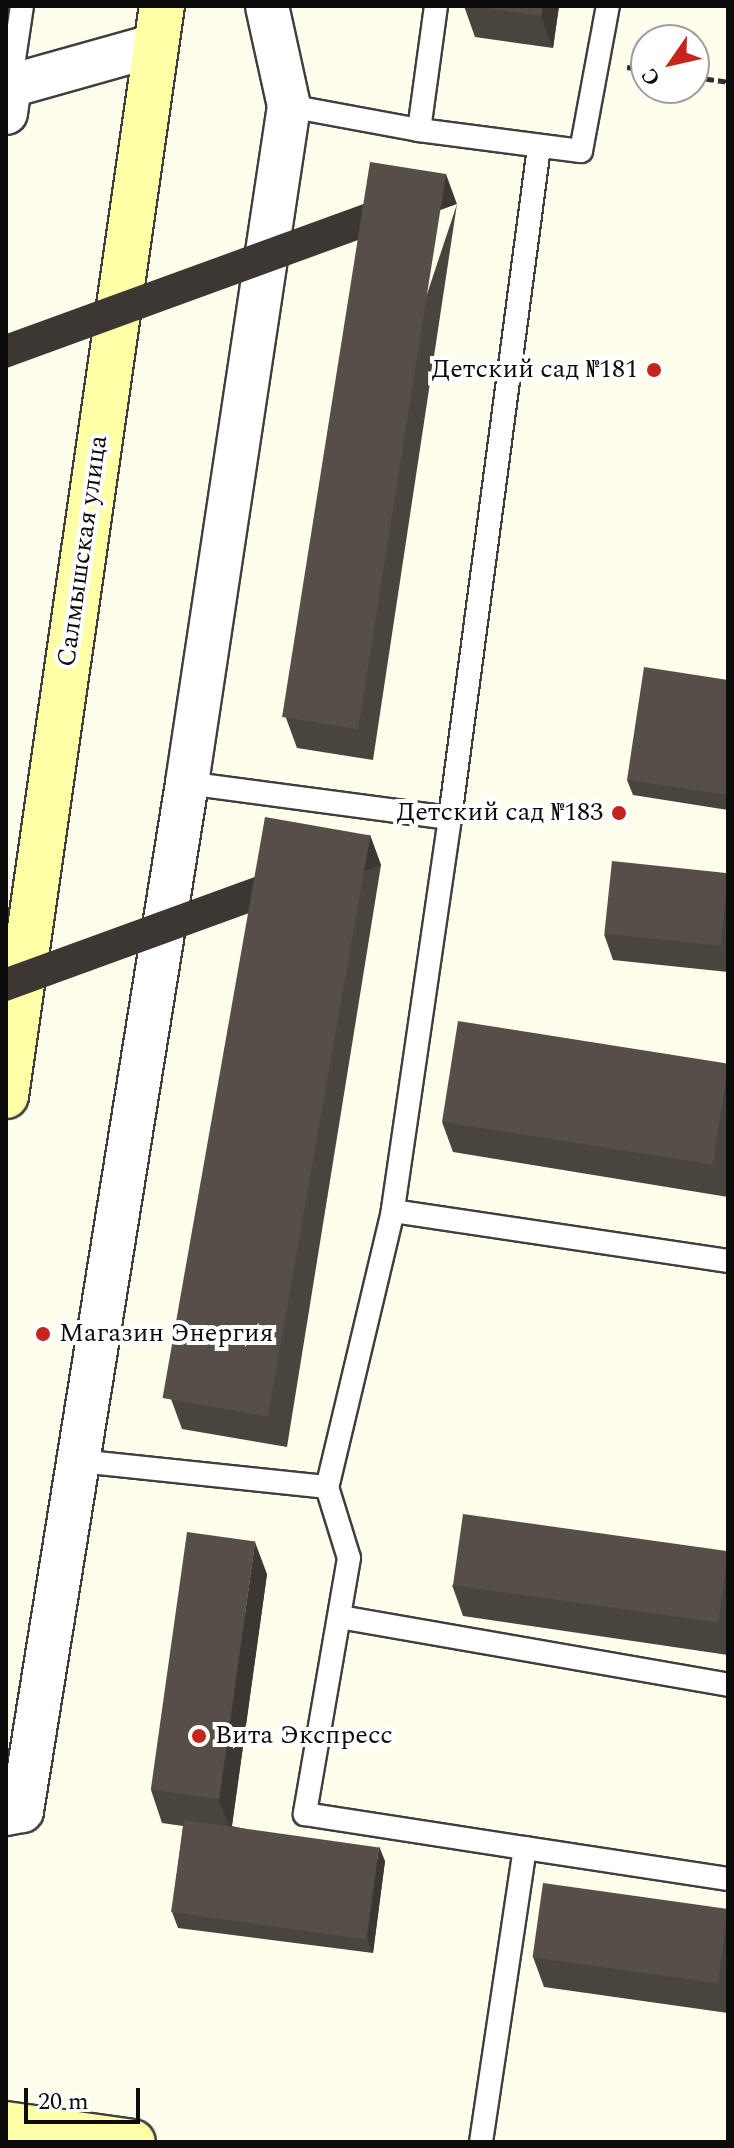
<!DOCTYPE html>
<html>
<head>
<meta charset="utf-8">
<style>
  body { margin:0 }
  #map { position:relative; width:734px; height:2148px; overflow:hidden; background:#fffdec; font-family:Spectral,serif }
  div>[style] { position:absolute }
  .path>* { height:5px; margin-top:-2.5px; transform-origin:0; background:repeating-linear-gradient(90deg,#2e2e2e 0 8px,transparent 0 12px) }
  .roads { filter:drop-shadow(2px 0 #3f3f3f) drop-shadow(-2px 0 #3f3f3f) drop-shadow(0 2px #3f3f3f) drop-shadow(0 -2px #3f3f3f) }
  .service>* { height:22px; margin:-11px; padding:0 11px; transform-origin:11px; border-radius:11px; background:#fff }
  .minor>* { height:42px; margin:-21px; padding:0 21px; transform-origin:21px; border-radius:21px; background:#fff }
  .secondary>* { height:44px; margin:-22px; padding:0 22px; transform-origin:22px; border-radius:22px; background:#ffffa7 }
  .wall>* { inset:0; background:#4a443e }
  .shaded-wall>* { inset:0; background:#3c3732; transform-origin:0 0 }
  .building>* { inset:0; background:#564f48; transform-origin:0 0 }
  .dots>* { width:22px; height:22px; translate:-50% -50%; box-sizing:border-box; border:4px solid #fff; border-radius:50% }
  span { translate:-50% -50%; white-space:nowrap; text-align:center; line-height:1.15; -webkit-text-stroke:8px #fff; paint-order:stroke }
  .poi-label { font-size:26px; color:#0c0c0c }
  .right { translate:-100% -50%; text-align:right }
  .left { translate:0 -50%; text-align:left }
  .street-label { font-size:26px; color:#0c0c0c }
  .frame { position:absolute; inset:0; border:8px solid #0c0c0c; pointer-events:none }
  .north { position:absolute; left:630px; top:24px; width:80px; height:80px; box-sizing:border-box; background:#fff; border:2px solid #9e9e9e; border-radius:50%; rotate:236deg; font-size:22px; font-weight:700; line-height:32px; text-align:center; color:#0c0c0c }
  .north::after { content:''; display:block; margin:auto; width:28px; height:36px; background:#c5251b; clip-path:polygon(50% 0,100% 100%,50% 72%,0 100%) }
  .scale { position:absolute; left:24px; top:2088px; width:116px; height:36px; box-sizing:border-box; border:4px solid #0c0c0c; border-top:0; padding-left:10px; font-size:24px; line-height:28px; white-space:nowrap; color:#0c0c0c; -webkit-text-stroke:6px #fff; paint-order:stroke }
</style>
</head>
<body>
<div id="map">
  <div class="path">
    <div style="left:627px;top:67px;width:19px;rotate:9deg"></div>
    <div style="left:694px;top:77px;width:34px;rotate:8deg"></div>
  </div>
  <div class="roads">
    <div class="service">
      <div style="left:6px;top:87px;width:4px;rotate:-14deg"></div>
      <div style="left:10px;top:86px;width:81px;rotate:-81.5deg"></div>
      <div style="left:289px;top:106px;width:132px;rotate:10.5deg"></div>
      <div style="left:419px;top:130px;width:163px;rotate:7.4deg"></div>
      <div style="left:581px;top:151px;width:147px;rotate:-79.5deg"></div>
      <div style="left:419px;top:130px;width:125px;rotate:-82.2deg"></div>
      <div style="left:187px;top:783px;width:265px;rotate:7.6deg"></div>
      <div style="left:450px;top:818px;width:397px;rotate:98.3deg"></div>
      <div style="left:393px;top:1211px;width:284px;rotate:103.4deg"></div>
      <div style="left:450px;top:818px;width:677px;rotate:-82.44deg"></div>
      <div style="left:393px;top:1211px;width:339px;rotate:8.5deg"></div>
      <div style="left:79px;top:1461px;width:249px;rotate:6deg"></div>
      <div style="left:327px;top:1487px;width:74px;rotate:72.8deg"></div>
      <div style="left:349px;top:1558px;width:260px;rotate:99.8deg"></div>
      <div style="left:305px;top:1814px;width:223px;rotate:8.8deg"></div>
      <div style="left:340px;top:1617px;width:394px;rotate:9.9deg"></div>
      <div style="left:481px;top:2142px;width:297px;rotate:-81.5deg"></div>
      <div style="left:525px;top:1848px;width:205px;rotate:8.7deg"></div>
    </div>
    <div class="minor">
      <div style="left:6px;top:113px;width:27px;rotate:-82deg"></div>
      <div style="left:10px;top:86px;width:152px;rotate:-15.7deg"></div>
      <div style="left:6px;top:1814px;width:16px;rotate:-11deg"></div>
      <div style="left:22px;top:1811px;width:1041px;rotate:-80.88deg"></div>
      <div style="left:187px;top:783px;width:685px;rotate:-81.43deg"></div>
      <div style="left:289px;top:106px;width:102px;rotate:-102.4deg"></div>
    </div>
    <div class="secondary">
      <div style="left:6px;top:1096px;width:1101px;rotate:-81.86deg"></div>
      <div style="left:6px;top:2124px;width:128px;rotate:8.1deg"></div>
    </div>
  </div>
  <div class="wall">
    <div style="clip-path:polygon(464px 6px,559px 6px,553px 48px,475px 37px)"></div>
    <div style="clip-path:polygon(457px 204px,373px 760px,297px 748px,286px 718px)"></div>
    <div style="clip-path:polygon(728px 680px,728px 810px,633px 795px,627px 780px)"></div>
    <div style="clip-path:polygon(370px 835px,381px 865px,287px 1447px,182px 1429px,171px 1399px)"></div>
    <div style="clip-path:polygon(728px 874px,728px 972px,613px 960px,604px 934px)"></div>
    <div style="clip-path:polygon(728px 1065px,728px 1197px,453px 1152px,442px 1122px)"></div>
    <div style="clip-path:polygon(728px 1553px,728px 1655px,463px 1616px,452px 1585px)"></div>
    <div style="clip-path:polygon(267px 1574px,232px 1826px,385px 1861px,373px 1953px,178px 1928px,172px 1912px,183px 1826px,162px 1823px,151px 1790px)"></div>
    <div style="clip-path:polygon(728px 1909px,728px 2013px,544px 1987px,533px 1957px)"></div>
  </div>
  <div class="shaded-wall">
    <div style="clip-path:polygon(543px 6px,559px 6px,553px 48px,541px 16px)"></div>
    <div style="left:446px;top:174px;width:32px;height:561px;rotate:70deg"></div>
    <div style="left:370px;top:835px;width:32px;height:590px;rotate:70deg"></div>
    <div style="clip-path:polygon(255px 1542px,267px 1574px,231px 1832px,219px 1800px)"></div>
    <div style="clip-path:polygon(379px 1846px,385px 1861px,373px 1953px,367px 1938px)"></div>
  </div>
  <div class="building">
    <div style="clip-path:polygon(472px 6px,543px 6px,541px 16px)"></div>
    <div style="left:370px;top:162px;width:77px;height:562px;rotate:9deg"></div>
    <div style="clip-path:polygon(644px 667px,728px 680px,728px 795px,627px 780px)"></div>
    <div style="left:265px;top:817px;width:107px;height:590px;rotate:10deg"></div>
    <div style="left:612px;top:861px;width:117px;height:73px;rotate:6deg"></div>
    <div style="left:458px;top:1021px;width:274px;height:102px;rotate:9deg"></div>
    <div style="left:463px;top:1514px;width:268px;height:72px;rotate:8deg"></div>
    <div style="left:187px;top:1532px;width:69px;height:260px;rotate:8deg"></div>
    <div style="left:184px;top:1820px;width:197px;height:93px;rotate:8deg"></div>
    <div style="left:543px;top:1883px;width:187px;height:75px;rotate:8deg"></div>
  </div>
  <div class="dots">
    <div style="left:654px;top:370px;background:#c5251b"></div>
    <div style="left:619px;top:813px;background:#c5251b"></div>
    <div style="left:43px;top:1334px;background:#c5251b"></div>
    <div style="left:199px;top:1736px;background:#c5251b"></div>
  </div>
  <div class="poi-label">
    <span class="right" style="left:638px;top:370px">Детский сад №181</span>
    <span class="right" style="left:603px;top:813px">Детский сад №183</span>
    <span class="left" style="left:59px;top:1334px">Магазин Энергия</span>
    <span class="left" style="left:215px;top:1736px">Вита Экспресс</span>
  </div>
  <div class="street-label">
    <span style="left:83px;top:551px;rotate:-82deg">Салмышская улица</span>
  </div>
  <div class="frame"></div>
  <div class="north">С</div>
  <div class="scale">20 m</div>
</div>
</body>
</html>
